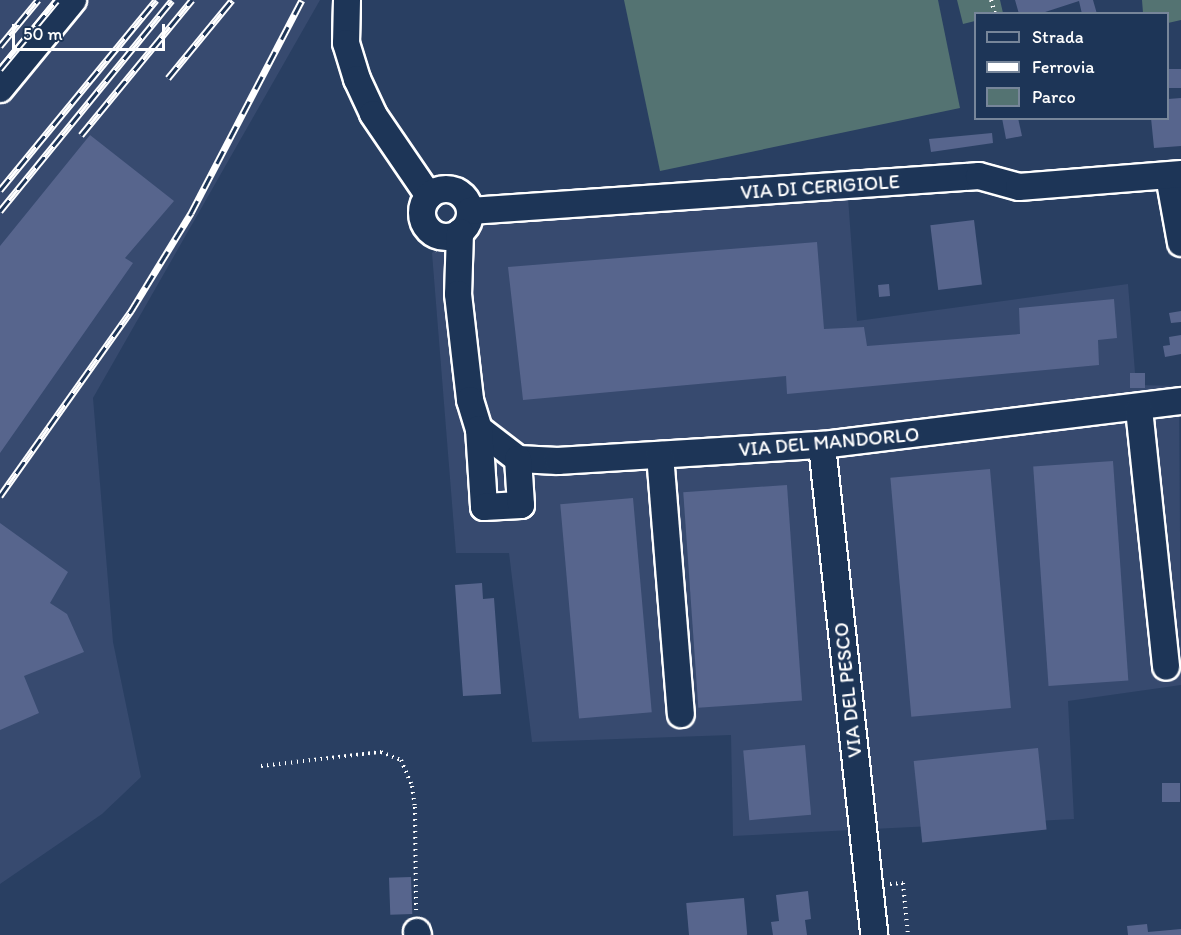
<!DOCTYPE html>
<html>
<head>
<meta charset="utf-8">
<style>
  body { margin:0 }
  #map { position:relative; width:1181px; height:935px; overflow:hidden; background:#293f62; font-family:Itim,sans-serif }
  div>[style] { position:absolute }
  .built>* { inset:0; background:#374a6f }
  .green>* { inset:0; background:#547372 }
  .building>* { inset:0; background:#57658d; transform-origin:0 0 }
  .path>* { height:4px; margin-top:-2px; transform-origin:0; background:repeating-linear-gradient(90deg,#fff 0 1.5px,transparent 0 6px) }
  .roads { filter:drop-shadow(2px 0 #fff) drop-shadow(-2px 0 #fff) drop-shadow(0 2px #fff) drop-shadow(0 -2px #fff) }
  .minor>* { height:26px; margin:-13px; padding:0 13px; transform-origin:13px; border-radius:13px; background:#1d3557 }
  .minor>.ring { margin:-13px; padding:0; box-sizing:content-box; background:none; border:26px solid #1d3557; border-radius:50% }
  .rail>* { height:7px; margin-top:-3.5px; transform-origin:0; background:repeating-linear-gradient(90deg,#1d3557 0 14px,#fff 0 28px); box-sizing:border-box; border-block:2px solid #fff }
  span { translate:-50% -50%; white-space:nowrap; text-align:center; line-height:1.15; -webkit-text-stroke:5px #1d3557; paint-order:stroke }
  .street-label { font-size:20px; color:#fff }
  .legend { position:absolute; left:974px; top:12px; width:195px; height:108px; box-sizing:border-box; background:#1d3557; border:2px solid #77869a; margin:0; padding:8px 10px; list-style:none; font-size:18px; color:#fff }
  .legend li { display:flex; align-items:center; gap:12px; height:30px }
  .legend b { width:30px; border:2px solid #77869a }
  .scale { position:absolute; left:12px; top:24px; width:153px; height:27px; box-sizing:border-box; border:3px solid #fff; border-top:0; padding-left:8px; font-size:18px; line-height:21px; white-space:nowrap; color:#fff; -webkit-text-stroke:4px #1d3557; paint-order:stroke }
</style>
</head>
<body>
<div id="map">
  <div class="built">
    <div style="clip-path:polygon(0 0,320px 0,93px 398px,113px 642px,141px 777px,102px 814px,0 884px)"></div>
    <div style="clip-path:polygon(846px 170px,857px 321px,1128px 284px,1136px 385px,1179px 386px,1181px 685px,1068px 701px,1074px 819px,733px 836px,731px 735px,532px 742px,509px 553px,456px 553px,432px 253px,489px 199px)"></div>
  </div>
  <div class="green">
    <div style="clip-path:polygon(624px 0,938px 0,960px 108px,660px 171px)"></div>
    <div style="clip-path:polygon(957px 0,1000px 0,1003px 13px,976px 14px,975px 21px,963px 24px)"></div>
    <div style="clip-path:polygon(1142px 0,1181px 0,1181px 20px,1168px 23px,1168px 14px,1143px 13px)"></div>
  </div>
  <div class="building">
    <div style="clip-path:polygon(1015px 0,1093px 0,1097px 14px,1082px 14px,1079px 1px,1039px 14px,1019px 14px)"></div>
    <div style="left:1181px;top:69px;width:19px;height:13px;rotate:90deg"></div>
    <div style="clip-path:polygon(1181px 98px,1181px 146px,1154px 148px,1151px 118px,1168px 118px,1168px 99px)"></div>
    <div style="clip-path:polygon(1002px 118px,1018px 118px,1022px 136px,1006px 139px)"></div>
    <div style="clip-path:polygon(992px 133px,993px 143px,931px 152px,929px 139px)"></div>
    <div style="clip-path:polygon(90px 135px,174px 201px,125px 258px,133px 263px,0 453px,0 246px)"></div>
    <div style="left:974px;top:220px;width:65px;height:44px;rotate:83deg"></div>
    <div style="clip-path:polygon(817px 242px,824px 329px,864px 327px,867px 346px,1020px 334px,1019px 308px,1114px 299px,1117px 338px,1098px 340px,1099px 365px,787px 394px,786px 376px,523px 400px,508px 267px)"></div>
    <div style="left:889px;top:284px;width:12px;height:11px;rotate:85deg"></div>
    <div style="clip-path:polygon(1181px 311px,1181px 322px,1171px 323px,1169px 313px)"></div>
    <div style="clip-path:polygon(1181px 335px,1181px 354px,1165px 357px,1163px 346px,1170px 345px,1169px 337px)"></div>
    <div style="left:1145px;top:373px;width:15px;height:15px;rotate:90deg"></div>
    <div style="left:1113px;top:461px;width:220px;height:80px;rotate:86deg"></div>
    <div style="left:990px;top:469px;width:240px;height:100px;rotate:85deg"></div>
    <div style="left:787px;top:485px;width:216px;height:104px;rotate:86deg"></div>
    <div style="left:633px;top:498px;width:215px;height:73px;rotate:85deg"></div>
    <div style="clip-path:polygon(0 523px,68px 572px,50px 603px,67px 614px,84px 652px,24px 676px,39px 713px,0 730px)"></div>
    <div style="clip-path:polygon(482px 583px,483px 599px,494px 598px,501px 694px,463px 696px,455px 585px)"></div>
    <div style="left:805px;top:745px;width:70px;height:62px;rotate:85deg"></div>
    <div style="left:1038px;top:748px;width:82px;height:125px;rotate:84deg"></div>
    <div style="left:1162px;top:783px;width:18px;height:19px"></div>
    <div style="left:411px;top:877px;width:37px;height:22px;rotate:88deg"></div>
    <div style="clip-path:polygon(808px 891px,811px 919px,805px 920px,807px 935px,773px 935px,771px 922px,779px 921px,776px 895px)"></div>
    <div style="left:744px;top:898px;width:37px;height:58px;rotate:85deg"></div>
    <div style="clip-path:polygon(1147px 924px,1148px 932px,1181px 929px,1181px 935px,1128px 935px,1127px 926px)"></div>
  </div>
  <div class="path">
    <div style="left:991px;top:0;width:15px;rotate:74deg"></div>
    <div style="left:419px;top:214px;width:13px;rotate:90deg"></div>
    <div style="left:419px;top:227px;width:30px;rotate:56deg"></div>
    <div style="left:261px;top:766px;width:121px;rotate:-6.7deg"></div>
    <div style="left:381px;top:752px;width:22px;rotate:22deg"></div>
    <div style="left:401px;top:760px;width:28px;rotate:67deg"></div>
    <div style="left:412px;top:786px;width:21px;rotate:82deg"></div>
    <div style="left:415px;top:807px;width:103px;rotate:89.4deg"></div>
    <div style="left:890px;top:884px;width:13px;rotate:-4deg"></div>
    <div style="left:903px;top:883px;width:52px;rotate:84.5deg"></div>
  </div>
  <div class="roads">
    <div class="minor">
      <div style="left:347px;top:0;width:43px;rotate:91.3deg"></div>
      <div style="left:346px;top:43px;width:38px;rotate:73deg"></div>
      <div style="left:357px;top:79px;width:38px;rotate:65deg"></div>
      <div style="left:373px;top:114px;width:99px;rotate:55.7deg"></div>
      <div style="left:0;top:89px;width:115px;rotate:-50.6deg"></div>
      <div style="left:1169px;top:176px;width:68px;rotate:79.8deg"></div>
      <div class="ring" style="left:422px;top:189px;width:22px;height:22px"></div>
      <div style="left:470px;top:211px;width:510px;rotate:-3.93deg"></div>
      <div style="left:979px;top:176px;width:41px;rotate:15.4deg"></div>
      <div style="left:1019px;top:187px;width:163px;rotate:-4.6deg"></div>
      <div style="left:460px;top:232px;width:62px;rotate:91.8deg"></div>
      <div style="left:458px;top:294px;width:107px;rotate:83.5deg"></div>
      <div style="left:470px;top:400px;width:30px;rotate:73deg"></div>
      <div style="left:479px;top:429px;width:49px;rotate:37.6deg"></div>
      <div style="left:518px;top:459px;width:40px;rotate:2.9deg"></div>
      <div style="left:558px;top:461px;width:264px;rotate:-3.5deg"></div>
      <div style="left:822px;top:445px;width:362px;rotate:-7deg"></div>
      <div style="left:1139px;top:409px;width:259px;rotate:84deg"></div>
      <div style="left:479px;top:429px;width:78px;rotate:86.3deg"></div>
      <div style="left:484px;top:507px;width:37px;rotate:-3deg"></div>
      <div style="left:521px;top:505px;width:46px;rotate:-93.7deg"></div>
      <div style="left:822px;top:445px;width:493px;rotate:83.9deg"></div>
      <div style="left:660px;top:455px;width:260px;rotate:85.4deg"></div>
      <div style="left:417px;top:932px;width:3px;rotate:72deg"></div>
    </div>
  </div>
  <div class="rail">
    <div style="left:0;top:46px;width:60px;rotate:-50.4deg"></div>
    <div style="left:0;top:69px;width:89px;rotate:-50.4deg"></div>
    <div style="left:168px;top:78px;width:101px;rotate:-50.6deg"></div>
    <div style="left:81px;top:135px;width:175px;rotate:-50.6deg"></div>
    <div style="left:0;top:190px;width:246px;rotate:-50.6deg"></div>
    <div style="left:0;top:211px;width:272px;rotate:-50.8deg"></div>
    <div style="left:0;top:496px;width:227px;rotate:-54.7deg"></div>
    <div style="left:131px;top:311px;width:115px;rotate:-58.5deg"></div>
    <div style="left:191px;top:213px;width:240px;rotate:-62.5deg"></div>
  </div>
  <div class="street-label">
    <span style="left:820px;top:187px;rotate:-4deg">VIA DI CERIGIOLE</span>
    <span style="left:829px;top:442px;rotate:-5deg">VIA DEL MANDORLO</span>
    <span style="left:848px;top:690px;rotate:-96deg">VIA DEL PESCO</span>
  </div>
  <ul class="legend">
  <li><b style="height:8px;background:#1d3557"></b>Strada</li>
  <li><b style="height:8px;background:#fff"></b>Ferrovia</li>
  <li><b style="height:16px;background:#547372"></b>Parco</li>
  </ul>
  <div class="scale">50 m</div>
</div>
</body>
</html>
